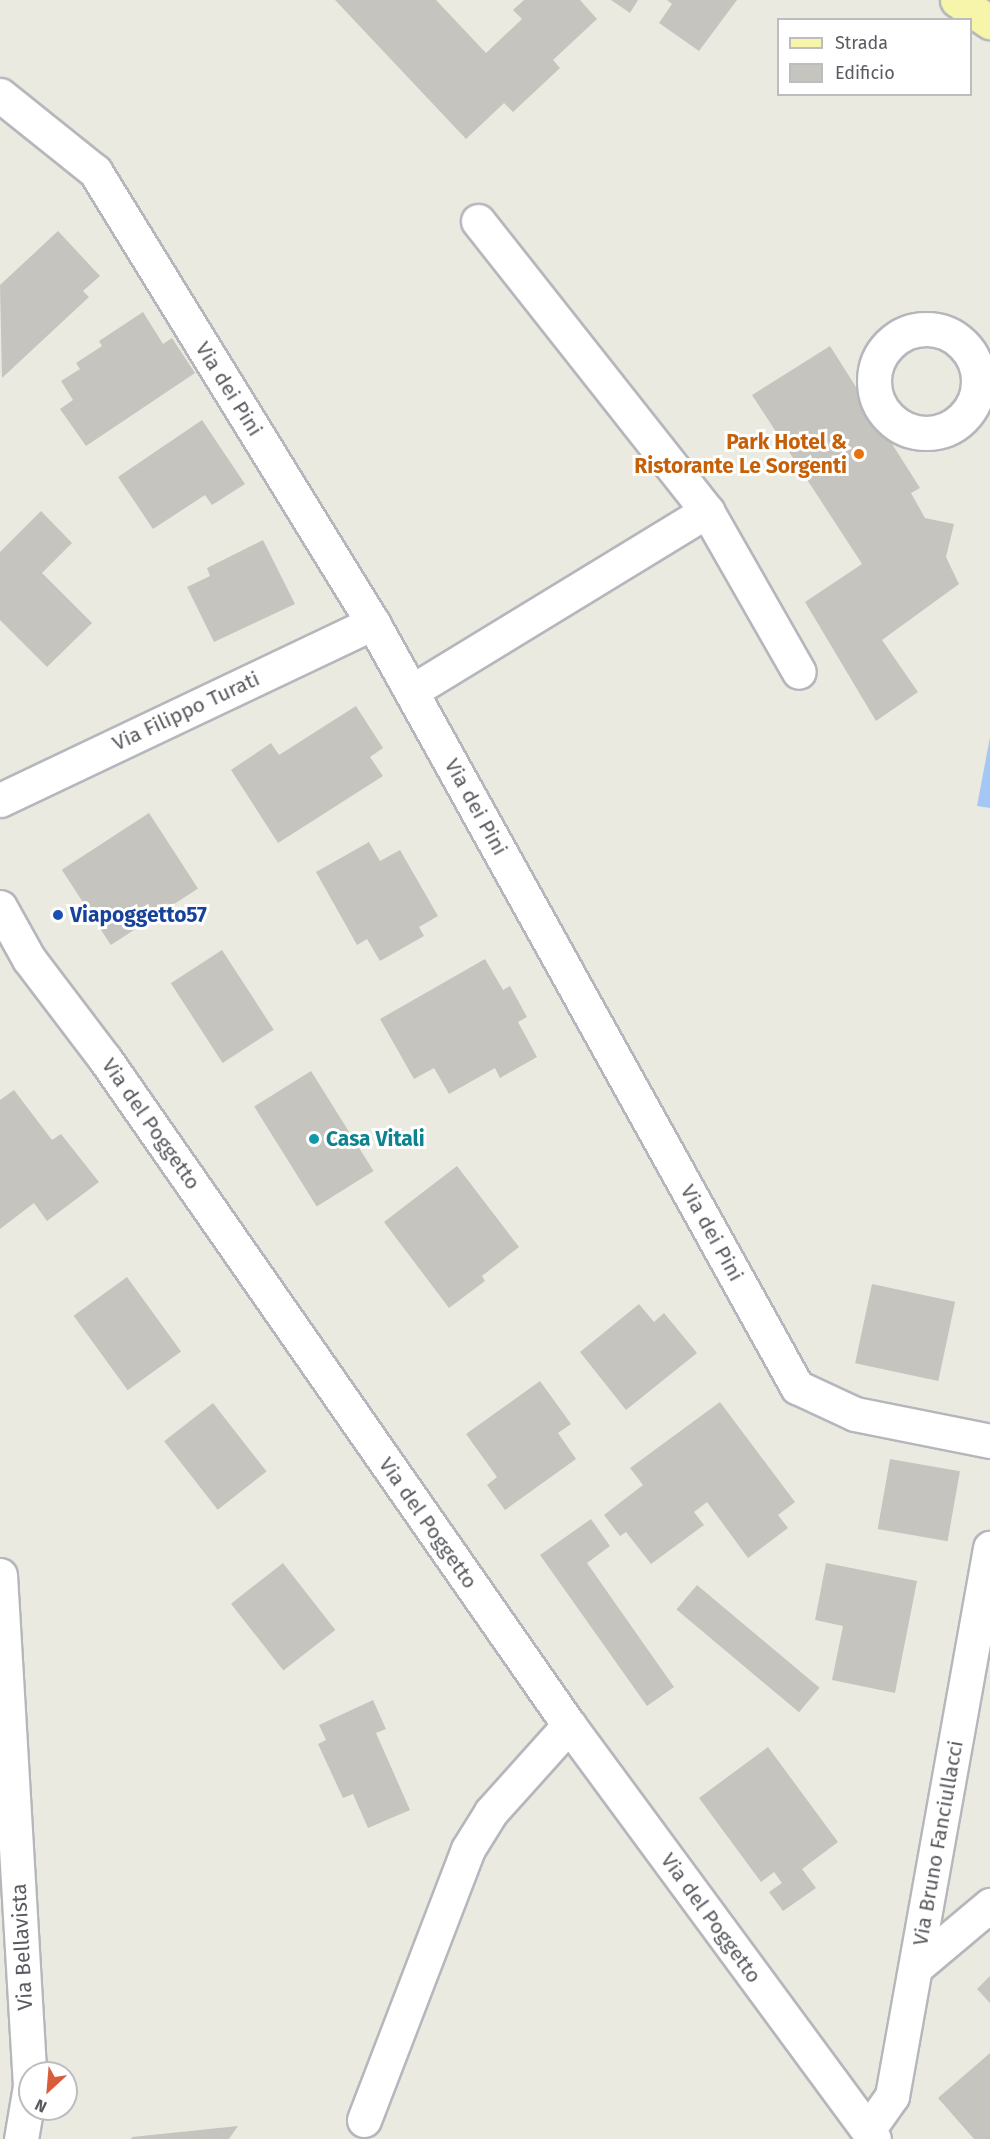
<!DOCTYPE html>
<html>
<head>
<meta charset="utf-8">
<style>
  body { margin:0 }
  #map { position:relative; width:990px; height:2139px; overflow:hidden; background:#ebeae1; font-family:"Fira Sans",sans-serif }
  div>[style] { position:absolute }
  .water>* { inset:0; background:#a5c7f6 }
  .building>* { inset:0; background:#c6c4be; transform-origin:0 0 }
  .roads { filter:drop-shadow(2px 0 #b6b7bc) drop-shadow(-2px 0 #b6b7bc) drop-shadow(0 2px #b6b7bc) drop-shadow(0 -2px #b6b7bc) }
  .minor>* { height:33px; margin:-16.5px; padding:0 16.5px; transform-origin:16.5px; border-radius:16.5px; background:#fff }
  .minor>.ring { margin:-16.5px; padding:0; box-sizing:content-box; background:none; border:33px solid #fff; border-radius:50% }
  .major>* { height:33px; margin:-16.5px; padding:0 16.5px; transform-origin:16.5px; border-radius:16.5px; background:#f6f5aa }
  .dots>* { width:16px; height:16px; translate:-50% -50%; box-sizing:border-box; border:3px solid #fff; border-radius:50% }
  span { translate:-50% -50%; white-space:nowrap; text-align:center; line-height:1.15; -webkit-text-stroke:6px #fff; paint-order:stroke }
  .street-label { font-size:21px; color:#595b60 }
  .food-label { font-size:21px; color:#c56008; font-weight:700 }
  .right { translate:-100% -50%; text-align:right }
  .transit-label { font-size:21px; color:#164399; font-weight:700 }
  .left { translate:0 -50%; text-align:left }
  .culture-label { font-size:21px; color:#0d838f; font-weight:700 }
  .legend { position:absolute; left:777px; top:18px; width:195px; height:78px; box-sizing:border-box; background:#fff; border:2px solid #bdbdbf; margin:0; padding:8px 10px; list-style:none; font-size:18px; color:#595b60 }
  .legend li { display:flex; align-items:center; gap:12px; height:30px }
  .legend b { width:30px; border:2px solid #bdbdbf }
  .north { position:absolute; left:18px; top:2061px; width:60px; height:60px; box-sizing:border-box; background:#fff; border:2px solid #bdbdbf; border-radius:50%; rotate:206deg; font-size:16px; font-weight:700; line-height:24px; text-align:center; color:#595b60 }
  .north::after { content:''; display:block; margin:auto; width:21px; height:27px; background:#d75d3b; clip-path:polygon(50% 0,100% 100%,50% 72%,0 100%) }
</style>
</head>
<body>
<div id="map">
  <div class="water">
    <div style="clip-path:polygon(990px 737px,990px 808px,977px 806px)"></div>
  </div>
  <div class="building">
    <div style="clip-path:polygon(335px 0,436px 0,486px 53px,522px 19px,513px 10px,524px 0,580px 0,597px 19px,553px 60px,560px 68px,513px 112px,504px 103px,466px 139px)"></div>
    <div style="clip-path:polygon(611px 0,638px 0,630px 13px)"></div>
    <div style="clip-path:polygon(667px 0,737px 0,699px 51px,659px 23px,672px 4px)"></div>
    <div style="clip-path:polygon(58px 231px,100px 276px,83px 291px,89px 297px,2px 378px,0 285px)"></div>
    <div style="clip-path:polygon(143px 312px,163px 344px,172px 338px,195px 373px,86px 446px,60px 409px,73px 400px,61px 381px,80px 369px,76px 363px,102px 346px,99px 341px)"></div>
    <div style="clip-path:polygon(830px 346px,920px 488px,911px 493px,925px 518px,954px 524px,946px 557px,959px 584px,882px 640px,918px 692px,876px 721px,805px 602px,862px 564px,752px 395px)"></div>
    <div style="clip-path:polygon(202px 420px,245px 484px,212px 505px,205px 495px,153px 529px,118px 477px)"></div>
    <div style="clip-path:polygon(41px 511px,72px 543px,42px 573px,92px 623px,47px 667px,0 620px,0 552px)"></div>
    <div style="clip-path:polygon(263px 540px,295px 604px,214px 642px,187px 587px,210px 576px,207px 568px)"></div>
    <div style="clip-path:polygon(356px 706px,383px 748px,370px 757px,383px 776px,278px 843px,231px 770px,271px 743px,279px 755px)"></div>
    <div style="left:149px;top:813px;width:90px;height:104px;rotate:57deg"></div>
    <div style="clip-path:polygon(369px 842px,380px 861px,400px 850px,438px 916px,419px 927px,424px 936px,380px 961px,367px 939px,357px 945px,316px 872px)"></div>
    <div style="left:222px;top:950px;width:95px;height:61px;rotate:57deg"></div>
    <div style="clip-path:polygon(485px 959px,503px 990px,510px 986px,527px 1017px,518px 1022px,537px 1057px,500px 1078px,495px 1068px,449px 1094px,434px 1068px,414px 1079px,380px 1019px)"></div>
    <div style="left:311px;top:1071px;width:118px;height:67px;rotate:58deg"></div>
    <div style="clip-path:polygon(14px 1090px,52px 1140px,61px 1134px,99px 1182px,47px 1221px,34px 1203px,0 1229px,0 1100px)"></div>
    <div style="clip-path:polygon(457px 1166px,519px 1247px,482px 1276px,485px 1281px,449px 1308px,384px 1222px)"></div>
    <div style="left:127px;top:1277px;width:92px;height:66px;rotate:54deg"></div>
    <div style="left:872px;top:1284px;width:85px;height:81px;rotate:12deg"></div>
    <div style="clip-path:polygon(639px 1304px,654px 1322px,664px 1313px,697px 1353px,626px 1410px,580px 1352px)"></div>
    <div style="clip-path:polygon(540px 1381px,571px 1424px,558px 1433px,576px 1459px,505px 1510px,487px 1485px,497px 1477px,466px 1434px)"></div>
    <div style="clip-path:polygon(720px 1402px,795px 1502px,778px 1515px,788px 1528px,748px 1558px,707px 1502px,694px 1512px,704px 1525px,651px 1564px,626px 1532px,620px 1536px,604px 1515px,643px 1485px,630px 1468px)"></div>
    <div style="left:213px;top:1403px;width:87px;height:62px;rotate:52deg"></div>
    <div style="left:890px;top:1459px;width:71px;height:71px;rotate:10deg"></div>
    <div style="clip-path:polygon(591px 1519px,610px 1546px,587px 1563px,674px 1687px,647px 1706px,540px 1555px)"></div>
    <div style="left:283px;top:1563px;width:85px;height:66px;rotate:52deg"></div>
    <div style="clip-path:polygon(826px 1563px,917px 1581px,895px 1693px,832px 1680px,843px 1626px,815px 1620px)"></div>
    <div style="left:697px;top:1585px;width:160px;height:32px;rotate:40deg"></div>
    <div style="clip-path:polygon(373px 1700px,386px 1729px,376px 1733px,410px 1810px,368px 1828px,353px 1794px,343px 1798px,318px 1744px,326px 1740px,319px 1725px)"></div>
    <div style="clip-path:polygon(768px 1747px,838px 1842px,802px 1869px,816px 1888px,783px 1911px,769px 1892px,782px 1883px,774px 1872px,761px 1882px,699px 1798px)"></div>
    <div style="clip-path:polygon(990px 1976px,990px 2003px,977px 1989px)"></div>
    <div style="clip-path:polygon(990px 2053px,990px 2139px,974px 2139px,938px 2098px)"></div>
    <div style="clip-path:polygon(238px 2126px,229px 2139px,131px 2139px,132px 2137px)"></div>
  </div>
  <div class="roads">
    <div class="minor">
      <div style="left:0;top:95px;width:122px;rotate:38.7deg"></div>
      <div style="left:95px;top:171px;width:531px;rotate:58.41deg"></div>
      <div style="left:373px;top:623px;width:874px;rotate:60.97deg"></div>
      <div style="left:797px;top:1387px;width:64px;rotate:25deg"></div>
      <div style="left:855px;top:1414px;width:138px;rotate:11.3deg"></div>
      <div style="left:478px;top:221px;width:370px;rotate:51.7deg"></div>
      <div style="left:707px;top:511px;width:185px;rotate:60.3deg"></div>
      <div class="ring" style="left:874px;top:329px;width:71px;height:71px"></div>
      <div style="left:412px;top:691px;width:346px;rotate:-31.4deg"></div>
      <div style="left:0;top:800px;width:413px;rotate:-25.4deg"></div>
      <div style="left:0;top:907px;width:60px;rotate:60.9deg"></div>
      <div style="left:29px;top:959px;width:126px;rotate:52.8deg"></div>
      <div style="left:105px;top:1059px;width:812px;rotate:55.14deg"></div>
      <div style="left:569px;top:1725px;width:514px;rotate:53.62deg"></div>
      <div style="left:0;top:1575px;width:512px;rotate:86.64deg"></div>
      <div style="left:30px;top:2086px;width:54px;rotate:99.6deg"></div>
      <div style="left:916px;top:1967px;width:97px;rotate:-40deg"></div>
      <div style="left:364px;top:2120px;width:290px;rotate:-69deg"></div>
      <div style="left:468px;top:1849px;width:44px;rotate:-58.1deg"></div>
      <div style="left:491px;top:1812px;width:117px;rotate:-48.1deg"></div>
      <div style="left:868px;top:2130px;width:42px;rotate:-54.8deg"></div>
      <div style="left:892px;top:2096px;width:557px;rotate:-79.86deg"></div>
    </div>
    <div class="major">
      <div style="left:957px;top:0;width:40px;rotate:34deg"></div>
    </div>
  </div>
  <div class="dots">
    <div style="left:859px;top:454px;background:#e8710a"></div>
    <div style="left:58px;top:915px;background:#1a4fb4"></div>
    <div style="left:314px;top:1139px;background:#0f9aa8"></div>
  </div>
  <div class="street-label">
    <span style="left:229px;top:389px;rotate:58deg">Via dei Pini</span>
    <span style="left:186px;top:711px;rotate:-25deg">Via Filippo Turati</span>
    <span style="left:476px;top:807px;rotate:61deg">Via dei Pini</span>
    <span style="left:151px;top:1124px;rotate:55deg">Via del Poggetto</span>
    <span style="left:712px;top:1233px;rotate:61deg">Via dei Pini</span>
    <span style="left:428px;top:1523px;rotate:55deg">Via del Poggetto</span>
    <span style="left:938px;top:1843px;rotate:-80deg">Via Bruno Fanciullacci</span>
    <span style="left:711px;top:1918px;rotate:54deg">Via del Poggetto</span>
    <span style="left:22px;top:1947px;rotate:-93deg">Via Bellavista</span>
  </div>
  <div class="food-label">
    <span class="right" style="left:847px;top:454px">Park Hotel &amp;<br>Ristorante Le Sorgenti</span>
  </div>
  <div class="transit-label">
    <span class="left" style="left:70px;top:915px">Viapoggetto57</span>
  </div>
  <div class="culture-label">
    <span class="left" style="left:326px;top:1139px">Casa Vitali</span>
  </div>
  <ul class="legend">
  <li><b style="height:8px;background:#f6f5aa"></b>Strada</li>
  <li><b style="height:16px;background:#c6c4be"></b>Edificio</li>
  </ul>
  <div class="north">N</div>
</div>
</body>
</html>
